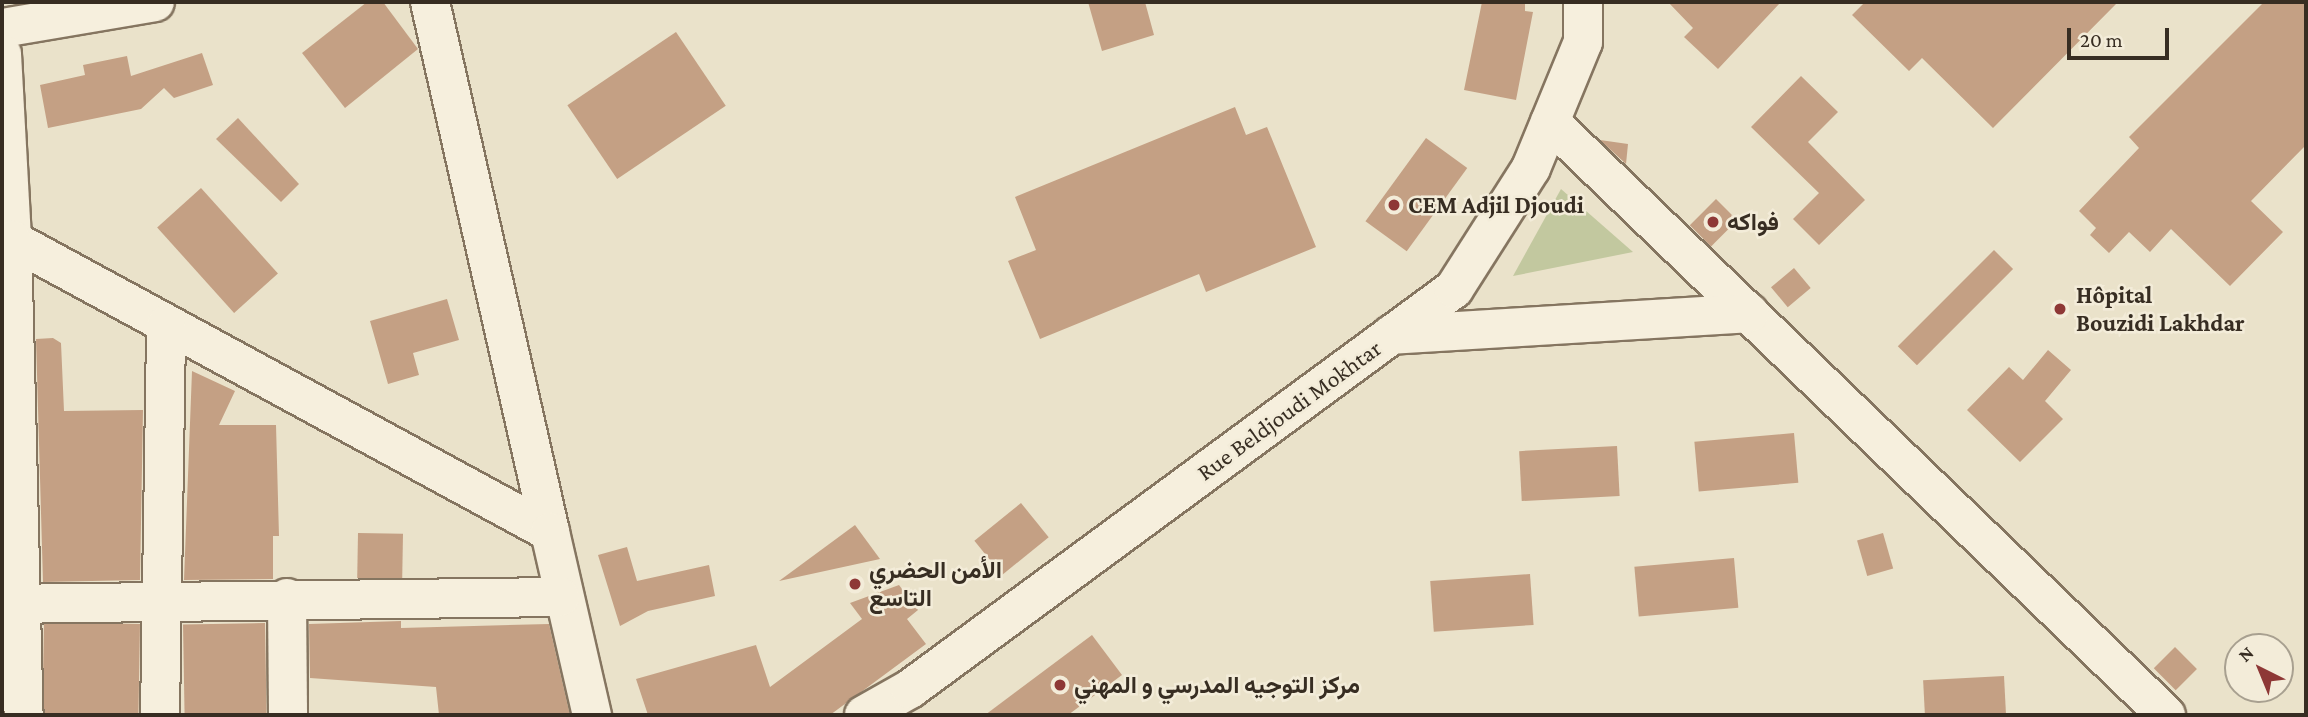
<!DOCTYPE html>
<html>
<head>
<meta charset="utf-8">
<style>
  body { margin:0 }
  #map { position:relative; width:2308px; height:717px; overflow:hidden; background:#eae2ca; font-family:"Crimson Pro",Vazirmatn,serif }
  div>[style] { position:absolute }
  .green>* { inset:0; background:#c2c89f }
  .building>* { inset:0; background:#c4a084; transform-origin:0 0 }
  .roads { filter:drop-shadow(2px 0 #857560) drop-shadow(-2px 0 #857560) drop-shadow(0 2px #857560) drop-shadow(0 -2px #857560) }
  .minor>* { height:38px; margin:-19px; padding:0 19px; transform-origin:19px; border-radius:19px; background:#f6efdd }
  .dots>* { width:19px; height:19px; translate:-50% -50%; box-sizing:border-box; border:4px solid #f3ecd9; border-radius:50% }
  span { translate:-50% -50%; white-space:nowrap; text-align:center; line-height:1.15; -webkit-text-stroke:5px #f3ecd9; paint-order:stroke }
  .poi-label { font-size:24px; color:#372d22; font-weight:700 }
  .left { translate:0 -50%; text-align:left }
  .street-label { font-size:24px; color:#372d22 }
  .frame { position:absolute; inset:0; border:4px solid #372d22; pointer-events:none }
  .north { position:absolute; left:2224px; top:633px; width:70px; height:70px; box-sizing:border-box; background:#f3ecd9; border:2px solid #a8a090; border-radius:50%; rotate:317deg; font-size:19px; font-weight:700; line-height:28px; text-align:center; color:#372d22 }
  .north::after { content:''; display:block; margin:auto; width:24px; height:32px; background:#8e3836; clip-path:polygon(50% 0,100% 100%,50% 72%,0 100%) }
  .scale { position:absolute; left:2067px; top:28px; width:102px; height:32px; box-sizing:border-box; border:4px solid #372d22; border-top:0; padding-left:9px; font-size:21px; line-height:24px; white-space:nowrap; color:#372d22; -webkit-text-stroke:5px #f3ecd9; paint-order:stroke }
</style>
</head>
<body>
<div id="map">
  <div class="green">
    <div style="clip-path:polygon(1561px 189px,1633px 252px,1513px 276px)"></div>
  </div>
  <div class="building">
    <div style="clip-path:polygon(367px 2px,383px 2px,418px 49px,345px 108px,302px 53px)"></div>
    <div style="clip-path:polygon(1088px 2px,1145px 2px,1154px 35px,1102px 51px)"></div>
    <div style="clip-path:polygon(1482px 2px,1525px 2px,1525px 11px,1533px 12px,1516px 100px,1464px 90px)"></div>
    <div style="clip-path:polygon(1668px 2px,1781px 2px,1718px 69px,1684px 37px,1693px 28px)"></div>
    <div style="clip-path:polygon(1865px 2px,2118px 2px,1993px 128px,1922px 58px,1909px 71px,1852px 15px)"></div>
    <div style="clip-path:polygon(2264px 2px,2306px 2px,2306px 145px,2251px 201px,2283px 232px,2230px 286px,2171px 229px,2150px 252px,2129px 232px,2109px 253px,2090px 235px,2096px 228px,2079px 211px,2139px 148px,2129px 137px)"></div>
    <div style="left:676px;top:32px;width:89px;height:131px;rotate:56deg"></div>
    <div style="clip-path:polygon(202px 53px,213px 85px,174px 98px,164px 88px,141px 109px,48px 128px,40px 85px,85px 75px,83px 65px,127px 56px,131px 76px)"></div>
    <div style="clip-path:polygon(1801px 76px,1838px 112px,1808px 142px,1865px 200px,1819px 245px,1793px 219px,1819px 193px,1751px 127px)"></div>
    <div style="clip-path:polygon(1235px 107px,1246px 135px,1267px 127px,1316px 247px,1206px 292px,1199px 274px,1040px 339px,1008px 261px,1036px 250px,1015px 197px)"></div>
    <div style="clip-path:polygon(238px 118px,299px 184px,281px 202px,216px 139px)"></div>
    <div style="left:1426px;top:138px;width:51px;height:103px;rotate:36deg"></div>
    <div style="clip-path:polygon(1600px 140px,1628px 144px,1626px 164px)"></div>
    <div style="left:201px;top:188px;width:115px;height:59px;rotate:48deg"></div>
    <div style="left:1716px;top:199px;width:30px;height:37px;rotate:45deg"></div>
    <div style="left:1994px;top:250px;width:27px;height:136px;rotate:45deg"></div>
    <div style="left:1794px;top:268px;width:26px;height:30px;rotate:50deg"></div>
    <div style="clip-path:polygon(447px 299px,459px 340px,413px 353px,419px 375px,388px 384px,370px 321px)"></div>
    <div style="clip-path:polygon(53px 338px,61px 343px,64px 411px,143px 410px,140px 580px,43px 582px,36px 339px)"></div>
    <div style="clip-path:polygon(2048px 350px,2071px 370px,2045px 401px,2063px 419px,2020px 462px,1967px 410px,2009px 367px,2023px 380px)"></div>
    <div style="clip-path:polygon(192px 371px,235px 391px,219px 425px,276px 425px,279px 536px,273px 536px,273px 579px,184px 580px)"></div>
    <div style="left:1794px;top:433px;width:50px;height:100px;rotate:85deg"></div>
    <div style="left:1617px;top:446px;width:50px;height:98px;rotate:87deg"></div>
    <div style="left:1021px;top:503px;width:44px;height:60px;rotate:51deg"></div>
    <div style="clip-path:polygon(855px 525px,880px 559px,779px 581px)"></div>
    <div style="left:358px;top:533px;width:45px;height:45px;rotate:1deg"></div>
    <div style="left:1883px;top:533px;width:37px;height:27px;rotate:74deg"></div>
    <div style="clip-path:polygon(627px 547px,637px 581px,709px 565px,715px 596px,648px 611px,620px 626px,598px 555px)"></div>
    <div style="left:1734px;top:558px;width:50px;height:100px;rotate:85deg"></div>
    <div style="left:1530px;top:574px;width:51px;height:100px;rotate:86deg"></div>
    <div style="clip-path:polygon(899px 585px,918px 610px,907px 619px,926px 644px,830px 715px,648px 715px,636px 679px,756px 645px,770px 687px,862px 619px,850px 603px)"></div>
    <div style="clip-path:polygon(401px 621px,401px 628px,549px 624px,570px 715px,439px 715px,436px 687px,310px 678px,309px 624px)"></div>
    <div style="left:265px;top:623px;width:92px;height:82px;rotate:89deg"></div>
    <div style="left:140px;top:624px;width:91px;height:96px;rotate:91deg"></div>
    <div style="clip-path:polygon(1092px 635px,1122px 675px,1068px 715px,985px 715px)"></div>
    <div style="left:2175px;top:647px;width:31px;height:30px;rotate:45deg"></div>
    <div style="left:2004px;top:676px;width:39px;height:81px;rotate:87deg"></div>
  </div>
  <div class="roads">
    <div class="minor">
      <div style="left:430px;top:2px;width:543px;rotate:77.24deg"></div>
      <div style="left:2px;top:28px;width:155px;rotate:-9.6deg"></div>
      <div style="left:2px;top:54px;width:186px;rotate:86.9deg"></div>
      <div style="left:12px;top:240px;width:612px;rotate:28.49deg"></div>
      <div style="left:550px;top:532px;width:188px;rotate:77.1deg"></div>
      <div style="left:1550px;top:122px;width:855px;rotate:43.91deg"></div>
      <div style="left:12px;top:240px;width:475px;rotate:88.6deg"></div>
      <div style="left:1391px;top:335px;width:359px;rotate:-3.5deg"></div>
      <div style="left:287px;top:598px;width:117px;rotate:89.5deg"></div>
      <div style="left:2px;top:604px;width:558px;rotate:-0.72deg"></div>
      <div style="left:160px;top:715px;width:390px;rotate:-89.1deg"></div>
      <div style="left:864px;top:715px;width:53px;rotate:-29.5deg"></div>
      <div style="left:910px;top:689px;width:675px;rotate:-36.33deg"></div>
      <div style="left:1454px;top:289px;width:143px;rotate:-57.5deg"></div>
      <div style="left:1531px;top:168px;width:136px;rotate:-67.6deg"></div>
      <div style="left:1583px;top:42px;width:40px;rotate:-90deg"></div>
    </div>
  </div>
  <div class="dots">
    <div style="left:1394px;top:205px;background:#8e3836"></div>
    <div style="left:1713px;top:222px;background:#8e3836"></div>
    <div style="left:2060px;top:309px;background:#8e3836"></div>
    <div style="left:855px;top:584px;background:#8e3836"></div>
    <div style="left:1060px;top:685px;background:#8e3836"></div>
  </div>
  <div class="poi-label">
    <span class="left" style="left:1408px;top:205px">CEM Adjil Djoudi</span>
    <span class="left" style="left:1727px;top:222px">فواكه</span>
    <span class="left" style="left:2076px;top:309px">Hôpital<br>Bouzidi Lakhdar</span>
    <span class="left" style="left:869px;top:584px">الأمن الحضري<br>التاسع</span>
    <span class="left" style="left:1074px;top:685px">مركز التوجيه المدرسي و المهني</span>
  </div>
  <div class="street-label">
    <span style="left:1289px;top:410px;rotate:-36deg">Rue Beldjoudi Mokhtar</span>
  </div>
  <div class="frame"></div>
  <div class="north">N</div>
  <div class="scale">20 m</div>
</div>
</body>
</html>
